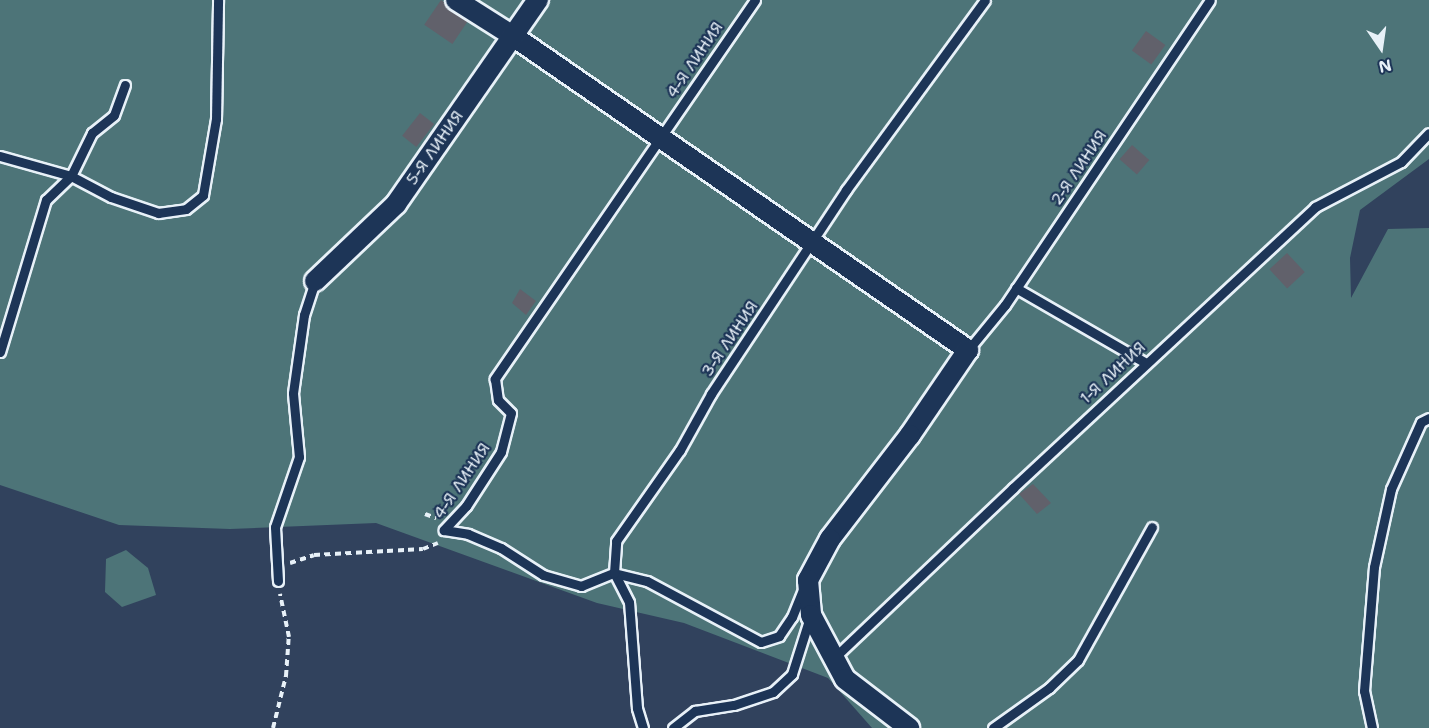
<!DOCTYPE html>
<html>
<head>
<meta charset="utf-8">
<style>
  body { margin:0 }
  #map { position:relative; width:1429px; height:728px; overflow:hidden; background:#31425d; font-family:"Shantell Sans",sans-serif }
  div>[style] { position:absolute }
  .green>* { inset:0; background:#4d7478 }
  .building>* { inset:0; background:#61616b; transform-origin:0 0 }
  .path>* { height:4px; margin-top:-2px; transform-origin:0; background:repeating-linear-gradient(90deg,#e8f1f8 0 6px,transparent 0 10.5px) }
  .roads { filter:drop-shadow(2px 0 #e8f1f8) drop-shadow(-2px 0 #e8f1f8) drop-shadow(0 2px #e8f1f8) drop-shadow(0 -2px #e8f1f8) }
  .service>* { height:9px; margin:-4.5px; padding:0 4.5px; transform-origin:4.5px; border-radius:4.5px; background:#1d3557 }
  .minor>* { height:20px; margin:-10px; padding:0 10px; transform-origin:10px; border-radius:10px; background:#1d3557 }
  span { translate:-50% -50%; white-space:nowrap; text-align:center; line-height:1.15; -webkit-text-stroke:4.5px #1d3557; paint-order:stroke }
  .street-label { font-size:16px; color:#e8f1f8 }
  .north { position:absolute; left:1351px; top:18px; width:60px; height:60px; -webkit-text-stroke:4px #1d3557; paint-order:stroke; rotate:167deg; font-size:16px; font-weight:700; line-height:24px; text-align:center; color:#e8f1f8 }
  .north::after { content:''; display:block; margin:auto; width:21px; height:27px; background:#e8f1f8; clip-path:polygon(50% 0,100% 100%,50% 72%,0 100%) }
</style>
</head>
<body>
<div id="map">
  <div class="green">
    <div style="clip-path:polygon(0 0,1429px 0,1429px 159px,1360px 210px,1350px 258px,1351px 298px,1388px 229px,1429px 228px,1429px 728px,872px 728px,828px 678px,684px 623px,597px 603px,376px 523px,230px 529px,119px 525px,0 485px)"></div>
    <div style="clip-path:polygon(126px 550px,148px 568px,156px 595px,122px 607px,105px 592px,106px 559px)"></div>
  </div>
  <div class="building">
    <div style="left:441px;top:0;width:34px;height:30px;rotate:34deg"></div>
    <div style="left:1146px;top:31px;width:24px;height:24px;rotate:36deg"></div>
    <div style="left:420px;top:113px;width:18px;height:29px;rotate:38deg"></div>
    <div style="left:1132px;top:145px;width:23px;height:19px;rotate:41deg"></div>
    <div style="left:1287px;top:253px;width:26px;height:24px;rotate:47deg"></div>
    <div style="clip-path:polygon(520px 289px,536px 301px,526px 315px,512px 303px)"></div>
    <div style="clip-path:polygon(1033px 484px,1051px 503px,1037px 514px,1019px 494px)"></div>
  </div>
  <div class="path">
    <div style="left:425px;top:514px;width:12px;rotate:20deg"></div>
    <div style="left:290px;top:563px;width:25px;rotate:-18deg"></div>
    <div style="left:314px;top:555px;width:109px;rotate:-3.2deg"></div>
    <div style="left:423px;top:549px;width:16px;rotate:-22deg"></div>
    <div style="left:273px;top:728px;width:54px;rotate:-76deg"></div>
    <div style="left:286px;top:676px;width:39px;rotate:-86deg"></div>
    <div style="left:289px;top:637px;width:44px;rotate:-101.8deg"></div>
  </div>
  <div class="roads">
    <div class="service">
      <div style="left:755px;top:0;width:460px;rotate:124.5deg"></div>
      <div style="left:495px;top:379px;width:21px;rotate:82deg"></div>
      <div style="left:498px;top:400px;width:18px;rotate:45deg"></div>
      <div style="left:511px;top:413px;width:40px;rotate:104.4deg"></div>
      <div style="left:501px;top:452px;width:64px;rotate:122.9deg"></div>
      <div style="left:466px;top:506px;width:33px;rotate:133deg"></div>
      <div style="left:444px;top:530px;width:24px;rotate:9deg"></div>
      <div style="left:468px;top:534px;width:36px;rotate:23deg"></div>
      <div style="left:501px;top:548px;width:50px;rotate:32.7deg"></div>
      <div style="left:543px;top:575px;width:40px;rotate:16deg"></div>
      <div style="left:581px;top:586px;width:35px;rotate:-22deg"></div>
      <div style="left:614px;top:573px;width:34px;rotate:14deg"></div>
      <div style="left:647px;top:581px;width:129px;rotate:28.2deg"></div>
      <div style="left:761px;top:642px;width:19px;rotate:-18deg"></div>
      <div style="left:779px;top:636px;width:23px;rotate:-56deg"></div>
      <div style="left:792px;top:617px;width:31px;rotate:-68deg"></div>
      <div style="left:0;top:156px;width:74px;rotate:15.7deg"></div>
      <div style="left:71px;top:176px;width:45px;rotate:27.7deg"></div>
      <div style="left:111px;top:197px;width:50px;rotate:18.8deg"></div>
      <div style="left:158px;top:213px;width:28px;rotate:-8deg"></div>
      <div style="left:186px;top:209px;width:22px;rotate:-39deg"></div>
      <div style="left:203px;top:195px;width:77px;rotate:-80.3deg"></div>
      <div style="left:216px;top:119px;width:119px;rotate:-89deg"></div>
      <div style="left:1016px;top:288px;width:150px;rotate:30deg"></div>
      <div style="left:968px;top:350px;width:58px;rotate:-50.6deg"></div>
      <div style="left:1005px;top:305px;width:367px;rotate:-56.1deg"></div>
      <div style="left:0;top:352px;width:159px;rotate:-73.2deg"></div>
      <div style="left:46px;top:200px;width:35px;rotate:-44deg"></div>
      <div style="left:71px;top:176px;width:48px;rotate:-64deg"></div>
      <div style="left:92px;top:133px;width:28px;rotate:-39deg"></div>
      <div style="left:114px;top:115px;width:32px;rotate:-70deg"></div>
      <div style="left:278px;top:581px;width:54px;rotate:-93.2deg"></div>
      <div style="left:275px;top:527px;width:74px;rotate:-71.1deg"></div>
      <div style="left:299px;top:457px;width:64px;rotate:-95.4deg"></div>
      <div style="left:293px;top:393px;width:79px;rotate:-82deg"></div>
      <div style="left:304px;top:315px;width:36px;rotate:-72deg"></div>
      <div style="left:834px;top:658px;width:247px;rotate:-43.5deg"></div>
      <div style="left:1013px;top:488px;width:413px;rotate:-42.9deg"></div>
      <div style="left:1315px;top:207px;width:97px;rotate:-27.6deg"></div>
      <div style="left:1401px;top:162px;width:40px;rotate:-46deg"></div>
      <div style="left:643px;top:728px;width:21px;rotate:-107deg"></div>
      <div style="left:637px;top:708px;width:106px;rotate:-94.3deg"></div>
      <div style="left:629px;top:602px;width:33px;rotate:-117deg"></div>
      <div style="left:614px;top:573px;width:32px;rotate:-86deg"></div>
      <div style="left:616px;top:541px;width:111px;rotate:-54.9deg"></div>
      <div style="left:680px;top:450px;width:64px;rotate:-61deg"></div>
      <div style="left:711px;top:394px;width:245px;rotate:-56.5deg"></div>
      <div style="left:846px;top:190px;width:235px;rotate:-53.8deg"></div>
      <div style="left:673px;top:728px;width:28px;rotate:-38deg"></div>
      <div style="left:695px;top:711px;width:39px;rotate:-9deg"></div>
      <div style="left:734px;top:705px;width:41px;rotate:-18.4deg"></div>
      <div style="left:773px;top:692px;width:26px;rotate:-43deg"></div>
      <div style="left:792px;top:674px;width:60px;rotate:-72.5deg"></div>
      <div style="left:993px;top:728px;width:69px;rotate:-35.5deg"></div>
      <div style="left:1049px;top:688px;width:40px;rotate:-44deg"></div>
      <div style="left:1078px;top:660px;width:152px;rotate:-60.9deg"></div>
      <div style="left:1372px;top:728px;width:38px;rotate:-102deg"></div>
      <div style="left:1364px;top:691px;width:124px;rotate:-85.4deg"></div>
      <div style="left:1374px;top:567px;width:80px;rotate:-77.7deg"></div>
      <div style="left:1391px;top:489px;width:73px;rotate:-65.9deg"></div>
      <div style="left:1421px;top:422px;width:9px;rotate:-27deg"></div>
    </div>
    <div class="minor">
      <div style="left:456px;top:0;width:67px;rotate:32.3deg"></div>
      <div style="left:513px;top:36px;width:553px;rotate:34.61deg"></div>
      <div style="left:968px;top:350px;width:103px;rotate:124.3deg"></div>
      <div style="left:910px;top:435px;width:131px;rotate:127.6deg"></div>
      <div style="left:830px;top:539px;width:47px;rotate:118.2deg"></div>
      <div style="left:808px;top:580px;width:35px;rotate:85deg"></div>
      <div style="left:811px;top:615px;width:72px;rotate:62deg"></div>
      <div style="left:845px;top:679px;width:81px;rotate:37.4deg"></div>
      <div style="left:315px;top:281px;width:112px;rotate:-43.5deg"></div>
      <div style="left:396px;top:204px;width:249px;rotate:-55.2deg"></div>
    </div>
  </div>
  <div class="street-label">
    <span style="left:695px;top:60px;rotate:-56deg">4-Я ЛИНИЯ</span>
    <span style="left:435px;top:148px;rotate:-55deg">5-Я ЛИНИЯ</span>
    <span style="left:1079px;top:168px;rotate:-56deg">2-Я ЛИНИЯ</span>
    <span style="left:730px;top:339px;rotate:-56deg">3-Я ЛИНИЯ</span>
    <span style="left:1113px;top:373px;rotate:-43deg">1-Я ЛИНИЯ</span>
    <span style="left:462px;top:481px;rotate:-56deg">4-Я ЛИНИЯ</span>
  </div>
  <div class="north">N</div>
</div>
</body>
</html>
